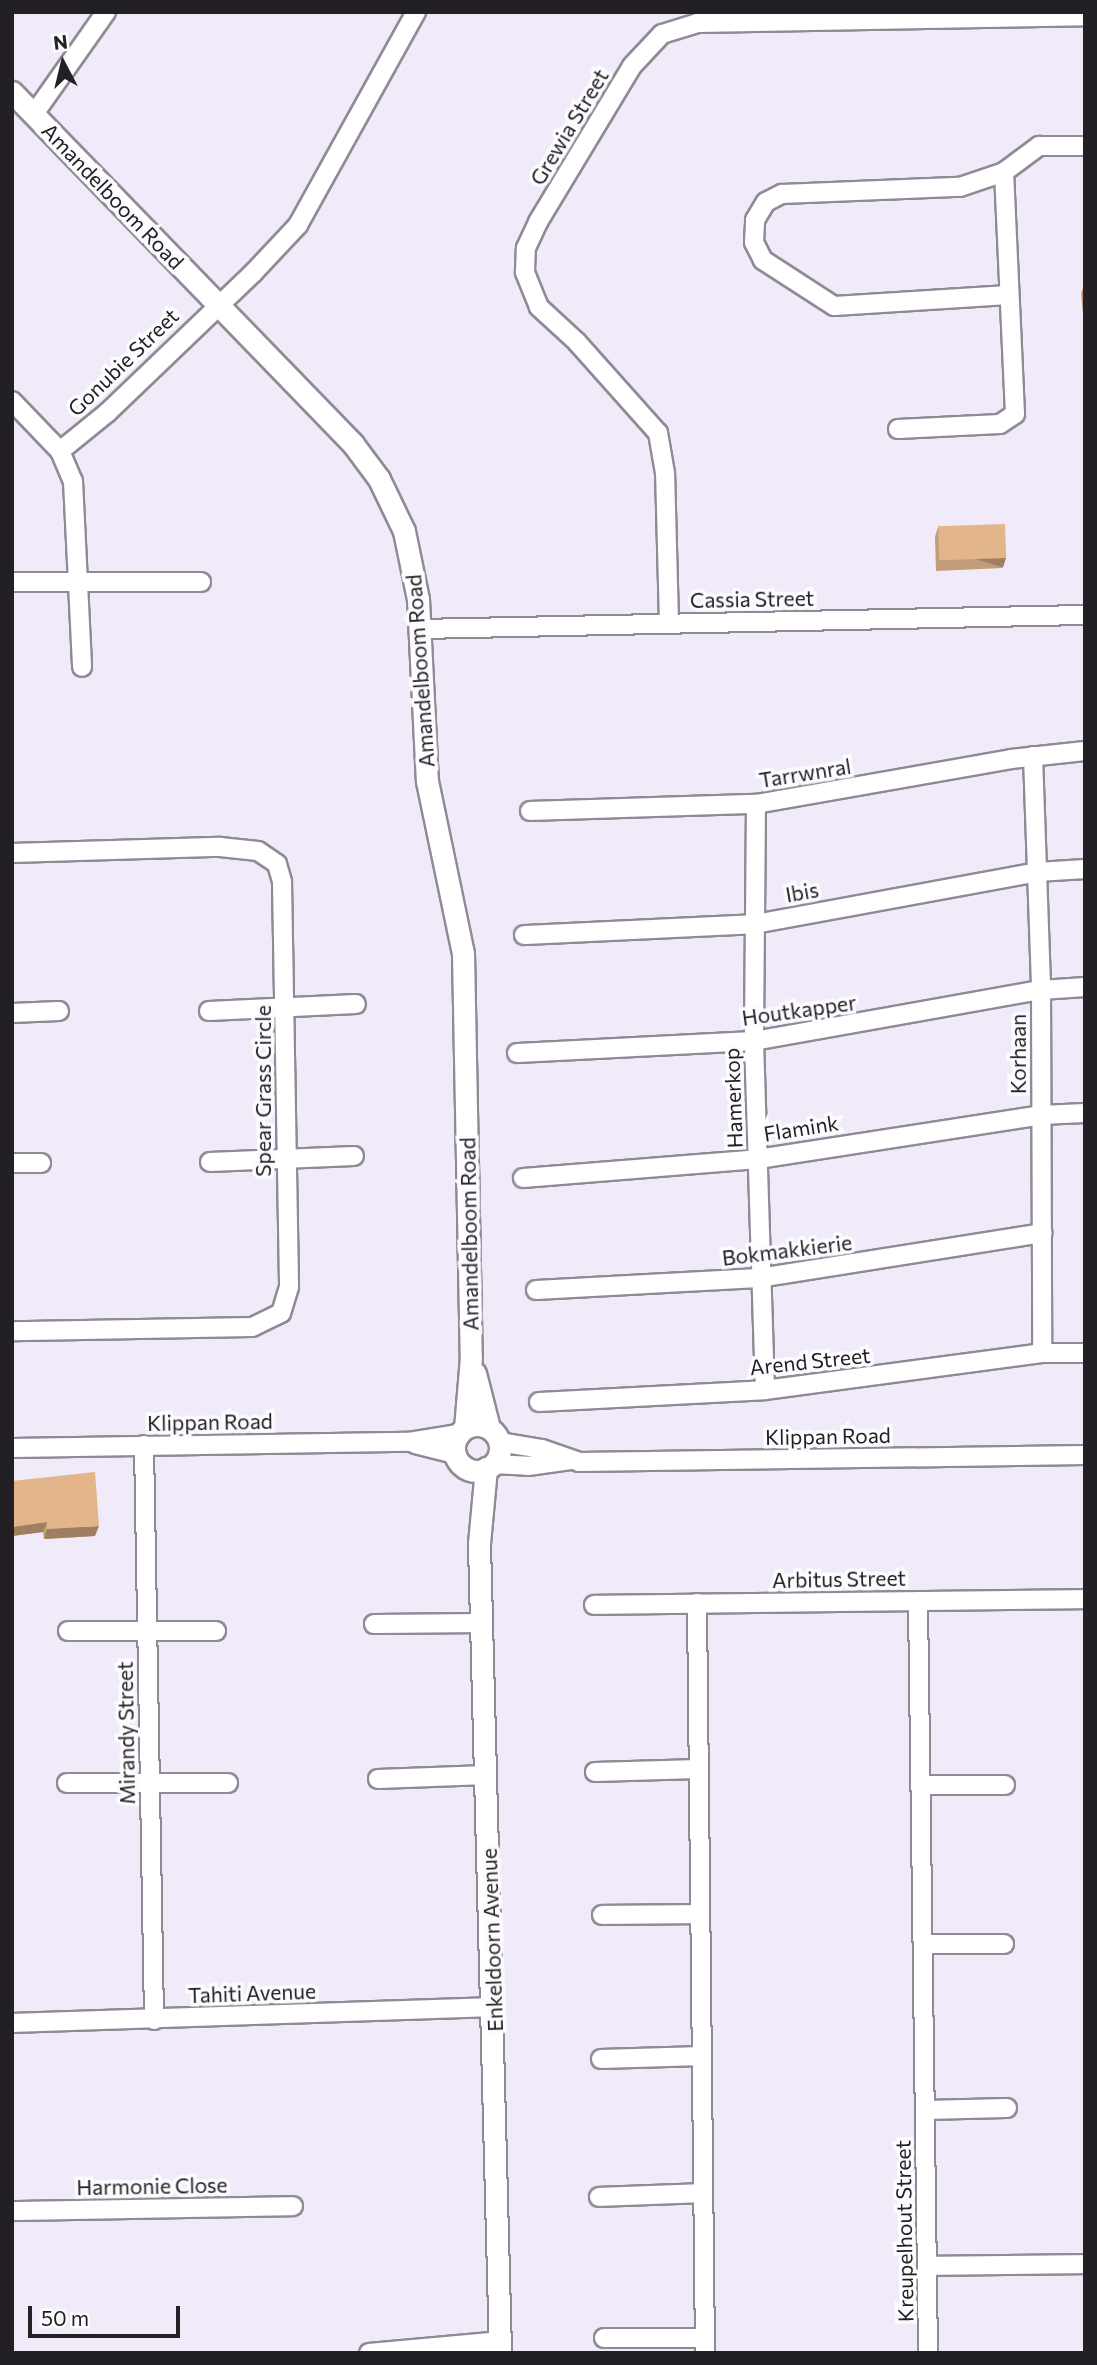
<!DOCTYPE html>
<html>
<head>
<meta charset="utf-8">
<style>
  body { margin:0 }
  #map { position:relative; width:1097px; height:2365px; overflow:hidden; background:#f1ebf9; font-family:Commissioner,sans-serif }
  div>[style] { position:absolute }
  .roads { filter:drop-shadow(2px 0 #908a97) drop-shadow(-2px 0 #908a97) drop-shadow(0 2px #908a97) drop-shadow(0 -2px #908a97) }
  .minor>* { height:18px; margin:-9px; padding:0 9px; transform-origin:9px; border-radius:9px; background:#fff }
  .tertiary>* { height:21px; margin:-10.5px; padding:0 10.5px; transform-origin:10.5px; border-radius:10.5px; background:#fff }
  .tertiary>.ring { margin:-10.5px; padding:0; box-sizing:content-box; background:none; border:21px solid #fff; border-radius:50% }
  .wall>* { inset:0; background:#c39c78 }
  .shaded-wall>* { inset:0; background:#9f7f61; transform-origin:0 0 }
  .building>* { inset:0; background:#e3b58b; transform-origin:0 0 }
  span { translate:-50% -50%; white-space:nowrap; text-align:center; line-height:1.15; -webkit-text-stroke:7px #fcfbfe; paint-order:stroke }
  .street-label { font-size:21px; color:#222025 }
  .frame { position:absolute; inset:0; border:14px solid #222025; pointer-events:none }
  .north { position:absolute; left:28px; top:28px; width:70px; height:70px; -webkit-text-stroke:5px #fcfbfe; paint-order:stroke; rotate:353deg; font-size:19px; font-weight:700; line-height:28px; text-align:center; color:#222025 }
  .north::after { content:''; display:block; margin:auto; width:24px; height:32px; background:#222025; clip-path:polygon(50% 0,100% 100%,50% 72%,0 100%) }
  .scale { position:absolute; left:28px; top:2306px; width:152px; height:32px; box-sizing:border-box; border:4px solid #222025; border-top:0; padding-left:9px; font-size:21px; line-height:24px; white-space:nowrap; color:#222025; -webkit-text-stroke:5px #fcfbfe; paint-order:stroke }
</style>
</head>
<body>
<div id="map">
  <div class="roads">
    <div class="minor">
      <div style="left:34px;top:114px;width:125px;rotate:-54.8deg"></div>
      <div style="left:1008px;top:295px;width:174px;rotate:176.4deg"></div>
      <div style="left:834px;top:306px;width:85px;rotate:-147.1deg"></div>
      <div style="left:763px;top:260px;width:20px;rotate:-117deg"></div>
      <div style="left:754px;top:242px;width:22px;rotate:-87deg"></div>
      <div style="left:755px;top:220px;width:21px;rotate:-59deg"></div>
      <div style="left:766px;top:202px;width:18px;rotate:-27deg"></div>
      <div style="left:782px;top:194px;width:178px;rotate:-2.3deg"></div>
      <div style="left:960px;top:187px;width:46px;rotate:-18.8deg"></div>
      <div style="left:1004px;top:172px;width:44px;rotate:-36.6deg"></div>
      <div style="left:1039px;top:146px;width:46px"></div>
      <div style="left:12px;top:401px;width:69px;rotate:46.2deg"></div>
      <div style="left:60px;top:451px;width:33px;rotate:67deg"></div>
      <div style="left:73px;top:481px;width:186px;rotate:87.2deg"></div>
      <div style="left:898px;top:429px;width:102px;rotate:-2.8deg"></div>
      <div style="left:1000px;top:424px;width:18px;rotate:-34deg"></div>
      <div style="left:1015px;top:414px;width:242px;rotate:-92.6deg"></div>
      <div style="left:60px;top:451px;width:62px;rotate:-39.1deg"></div>
      <div style="left:108px;top:412px;width:201px;rotate:-43.8deg"></div>
      <div style="left:253px;top:273px;width:66px;rotate:-46.8deg"></div>
      <div style="left:298px;top:225px;width:244px;rotate:-61deg"></div>
      <div style="left:12px;top:582px;width:189px"></div>
      <div style="left:669px;top:623px;width:150px;rotate:-91.5deg"></div>
      <div style="left:665px;top:473px;width:41px;rotate:-99.9deg"></div>
      <div style="left:658px;top:433px;width:122px;rotate:-131.7deg"></div>
      <div style="left:577px;top:342px;width:52px;rotate:-137.4deg"></div>
      <div style="left:539px;top:307px;width:38px;rotate:-112deg"></div>
      <div style="left:525px;top:272px;width:24px;rotate:-88deg"></div>
      <div style="left:526px;top:248px;width:29px;rotate:-65deg"></div>
      <div style="left:538px;top:222px;width:182px;rotate:-58.9deg"></div>
      <div style="left:632px;top:66px;width:44px;rotate:-46.8deg"></div>
      <div style="left:662px;top:34px;width:37px;rotate:-17deg"></div>
      <div style="left:697px;top:23px;width:388px;rotate:-1deg"></div>
      <div style="left:420px;top:629px;width:665px;rotate:-1.21deg"></div>
      <div style="left:1033px;top:756px;width:234px;rotate:88deg"></div>
      <div style="left:1041px;top:990px;width:363px;rotate:89.8deg"></div>
      <div style="left:756px;top:804px;width:237px;rotate:90.5deg"></div>
      <div style="left:754px;top:1041px;width:349px;rotate:88.2deg"></div>
      <div style="left:530px;top:811px;width:226px;rotate:-1.8deg"></div>
      <div style="left:756px;top:804px;width:259px;rotate:-10deg"></div>
      <div style="left:1011px;top:759px;width:74px;rotate:-6.2deg"></div>
      <div style="left:12px;top:853px;width:208px;rotate:-1.7deg"></div>
      <div style="left:220px;top:847px;width:38px;rotate:6deg"></div>
      <div style="left:258px;top:851px;width:23px;rotate:34deg"></div>
      <div style="left:277px;top:864px;width:19px;rotate:74deg"></div>
      <div style="left:282px;top:882px;width:405px;rotate:89deg"></div>
      <div style="left:289px;top:1287px;width:27px;rotate:107deg"></div>
      <div style="left:281px;top:1313px;width:32px;rotate:154deg"></div>
      <div style="left:252px;top:1327px;width:240px;rotate:179deg"></div>
      <div style="left:524px;top:935px;width:231px;rotate:-2.7deg"></div>
      <div style="left:755px;top:924px;width:287px;rotate:-10.4deg"></div>
      <div style="left:1037px;top:872px;width:48px;rotate:-3.6deg"></div>
      <div style="left:209px;top:1011px;width:147px;rotate:-2.7deg"></div>
      <div style="left:12px;top:1013px;width:47px;rotate:-2.4deg"></div>
      <div style="left:517px;top:1053px;width:237px;rotate:-2.9deg"></div>
      <div style="left:754px;top:1041px;width:291px;rotate:-10.1deg"></div>
      <div style="left:1041px;top:990px;width:44px;rotate:-3.9deg"></div>
      <div style="left:210px;top:1162px;width:144px;rotate:-2.4deg"></div>
      <div style="left:12px;top:1163px;width:29px"></div>
      <div style="left:523px;top:1178px;width:236px;rotate:-4.6deg"></div>
      <div style="left:758px;top:1159px;width:286px;rotate:-8.8deg"></div>
      <div style="left:1041px;top:1115px;width:44px;rotate:-2.6deg"></div>
      <div style="left:536px;top:1290px;width:223px;rotate:-3.1deg"></div>
      <div style="left:759px;top:1278px;width:287px;rotate:-9deg"></div>
      <div style="left:539px;top:1402px;width:226px;rotate:-3deg"></div>
      <div style="left:765px;top:1390px;width:279px;rotate:-7.6deg"></div>
      <div style="left:1042px;top:1353px;width:43px"></div>
      <div style="left:499px;top:1442px;width:44px;rotate:9.2deg"></div>
      <div style="left:542px;top:1449px;width:39px;rotate:19deg"></div>
      <div style="left:579px;top:1462px;width:506px;rotate:-0.79deg"></div>
      <div style="left:415px;top:1444px;width:41px;rotate:14deg"></div>
      <div style="left:144px;top:1445px;width:575px;rotate:89deg"></div>
      <div style="left:12px;top:1448px;width:397px;rotate:-0.9deg"></div>
      <div style="left:409px;top:1442px;width:50px;rotate:-9.3deg"></div>
      <div style="left:493px;top:1464px;width:35px;rotate:3deg"></div>
      <div style="left:528px;top:1466px;width:43px;rotate:-7.9deg"></div>
      <div style="left:918px;top:1601px;width:752px;rotate:89.24deg"></div>
      <div style="left:697px;top:1603px;width:750px;rotate:89.39deg"></div>
      <div style="left:594px;top:1605px;width:491px;rotate:-0.7deg"></div>
      <div style="left:374px;top:1624px;width:109px;rotate:-0.5deg"></div>
      <div style="left:68px;top:1631px;width:148px"></div>
      <div style="left:595px;top:1772px;width:103px;rotate:-1.7deg"></div>
      <div style="left:378px;top:1779px;width:109px;rotate:-2.1deg"></div>
      <div style="left:67px;top:1783px;width:161px"></div>
      <div style="left:920px;top:1785px;width:85px"></div>
      <div style="left:602px;top:1915px;width:98px;rotate:-0.6deg"></div>
      <div style="left:923px;top:1944px;width:81px"></div>
      <div style="left:12px;top:2023px;width:482px;rotate:-1.9deg"></div>
      <div style="left:601px;top:2059px;width:101px;rotate:-1.7deg"></div>
      <div style="left:925px;top:2110px;width:82px;rotate:-1.4deg"></div>
      <div style="left:599px;top:2197px;width:104px;rotate:-2.2deg"></div>
      <div style="left:12px;top:2211px;width:281px;rotate:-1deg"></div>
      <div style="left:927px;top:2266px;width:158px;rotate:-0.7deg"></div>
      <div style="left:604px;top:2338px;width:101px"></div>
      <div style="left:369px;top:2353px;width:133px;rotate:-5.2deg"></div>
    </div>
    <div class="tertiary">
      <div style="left:12px;top:92px;width:490px;rotate:45.9deg"></div>
      <div style="left:353px;top:444px;width:44px;rotate:53.4deg"></div>
      <div style="left:379px;top:479px;width:58px;rotate:64.3deg"></div>
      <div style="left:404px;top:531px;width:69px;rotate:78.4deg"></div>
      <div style="left:418px;top:599px;width:182px;rotate:87.2deg"></div>
      <div style="left:427px;top:781px;width:176px;rotate:78.2deg"></div>
      <div style="left:463px;top:953px;width:404px;rotate:88.9deg"></div>
      <div style="left:471px;top:1357px;width:71px;rotate:94.8deg"></div>
      <div style="left:475px;top:1373px;width:57px;rotate:75.7deg"></div>
      <div class="ring" style="left:454px;top:1425px;width:25px;height:25px"></div>
      <div style="left:486px;top:1468px;width:76px;rotate:95.3deg"></div>
      <div style="left:479px;top:1544px;width:809px;rotate:88.51deg"></div>
    </div>
  </div>
  <div class="wall">
    <div style="clip-path:polygon(1085px 283px,1085px 315px,1083px 315px,1081px 293px)"></div>
    <div style="clip-path:polygon(938px 527px,1003px 568px,936px 571px,935px 537px)"></div>
    <div style="clip-path:polygon(12px 1481px,95px 1536px,44px 1539px,43px 1532px,12px 1536px)"></div>
  </div>
  <div class="shaded-wall">
    <div style="left:1006px;top:558px;width:10px;height:66px;rotate:107deg"></div>
    <div style="clip-path:polygon(47px 1522px,43px 1532px,12px 1536px,12px 1527px)"></div>
    <div style="clip-path:polygon(99px 1526px,95px 1536px,44px 1539px,47px 1529px)"></div>
  </div>
  <div class="building">
    <div style="left:1005px;top:524px;width:34px;height:67px;rotate:88deg"></div>
    <div style="clip-path:polygon(95px 1472px,99px 1526px,47px 1529px,47px 1522px,12px 1527px,12px 1481px)"></div>
  </div>
  <div class="street-label">
    <span style="left:569px;top:127px;rotate:-59deg">Grewia Street</span>
    <span style="left:113px;top:196px;rotate:46deg">Amandelboom Road</span>
    <span style="left:123px;top:362px;rotate:-44deg">Gonubie Street</span>
    <span style="left:752px;top:599px;rotate:-1deg">Cassia Street</span>
    <span style="left:420px;top:671px;rotate:-94deg">Amandelboom Road</span>
    <span style="left:805px;top:773px;rotate:-9deg">Tarrwnral</span>
    <span style="left:802px;top:892px;rotate:-10deg">Ibis</span>
    <span style="left:799px;top:1010px;rotate:-8deg">Houtkapper</span>
    <span style="left:1018px;top:1054px;rotate:-90deg">Korhaan</span>
    <span style="left:263px;top:1091px;rotate:-90deg">Spear Grass Circle</span>
    <span style="left:733px;top:1098px;rotate:-92deg">Hamerkop</span>
    <span style="left:801px;top:1128px;rotate:-9deg">Flamink</span>
    <span style="left:469px;top:1234px;rotate:-91deg">Amandelboom Road</span>
    <span style="left:787px;top:1250px;rotate:-7deg">Bokmakkierie</span>
    <span style="left:810px;top:1361px;rotate:-6deg">Arend Street</span>
    <span style="left:210px;top:1422px;rotate:-1deg">Klippan Road</span>
    <span style="left:828px;top:1436px;rotate:-1deg">Klippan Road</span>
    <span style="left:839px;top:1579px;rotate:-1deg">Arbitus Street</span>
    <span style="left:126px;top:1733px;rotate:-91deg">Mirandy Street</span>
    <span style="left:492px;top:1940px;rotate:-92deg">Enkeldoorn Avenue</span>
    <span style="left:252px;top:1993px;rotate:-2deg">Tahiti Avenue</span>
    <span style="left:152px;top:2186px;rotate:-1deg">Harmonie Close</span>
    <span style="left:904px;top:2231px;rotate:-91deg">Kreupelhout Street</span>
  </div>
  <div class="frame"></div>
  <div class="north">N</div>
  <div class="scale">50 m</div>
</div>
</body>
</html>
